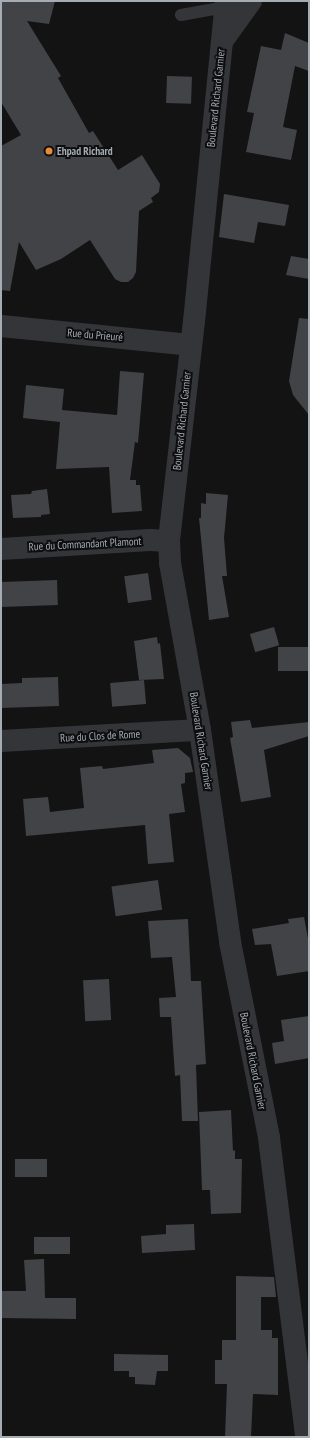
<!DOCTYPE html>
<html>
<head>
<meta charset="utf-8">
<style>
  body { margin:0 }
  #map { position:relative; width:310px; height:1438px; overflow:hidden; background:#131314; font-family:"PT Sans Narrow",sans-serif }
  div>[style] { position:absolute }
  .building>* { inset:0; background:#424347; transform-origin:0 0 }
  .lane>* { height:12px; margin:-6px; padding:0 6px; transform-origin:6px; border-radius:6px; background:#343539 }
  .street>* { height:22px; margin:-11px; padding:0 11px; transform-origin:11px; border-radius:11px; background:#343539 }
  .dots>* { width:11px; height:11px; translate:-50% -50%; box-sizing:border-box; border:2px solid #0e0e0f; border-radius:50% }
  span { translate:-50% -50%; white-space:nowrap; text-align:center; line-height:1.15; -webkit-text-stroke:4px #0e0e0f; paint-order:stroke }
  .street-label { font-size:11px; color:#a5acb4 }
  .poi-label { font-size:11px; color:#a5acb4; font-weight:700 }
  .left { translate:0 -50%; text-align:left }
  .frame { position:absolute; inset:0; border:2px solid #a5acb4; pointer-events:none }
</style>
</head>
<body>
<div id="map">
  <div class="building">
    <div style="clip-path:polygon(1px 1px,55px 1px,49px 24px,27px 21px,61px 76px,58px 78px,89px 133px,93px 131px,118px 170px,142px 155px,160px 184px,159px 192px,151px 198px,153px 202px,139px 211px,136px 272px,133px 278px,128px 282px,121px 282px,115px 279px,90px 240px,61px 259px,36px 270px,19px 242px,10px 291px,1px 290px,1px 146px,21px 135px,1px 102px)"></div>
    <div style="clip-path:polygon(285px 33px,309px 43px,309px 71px,295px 66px,283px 127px,297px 130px,291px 160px,246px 152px,254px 113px,247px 112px,261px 46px,281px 50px)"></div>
    <div style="left:167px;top:76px;width:25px;height:27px;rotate:2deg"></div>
    <div style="clip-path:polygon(224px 194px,289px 205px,285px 226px,258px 222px,254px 243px,219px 237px)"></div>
    <div style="clip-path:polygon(291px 256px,309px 259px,309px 279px,286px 275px)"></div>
    <div style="clip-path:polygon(299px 318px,309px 319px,309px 415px,293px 395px,289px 381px)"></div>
    <div style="clip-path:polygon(120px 371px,144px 373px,138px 443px,135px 442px,130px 480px,136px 480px,136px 485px,140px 485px,142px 511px,112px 513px,109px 467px,56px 469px,60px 422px,23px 418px,26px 385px,64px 389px,62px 410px,117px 415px)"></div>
    <div style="clip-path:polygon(47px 489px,50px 514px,41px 515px,41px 517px,13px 518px,11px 495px,31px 494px,32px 491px)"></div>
    <div style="clip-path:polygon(206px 493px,228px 495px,224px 538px,227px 576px,222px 576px,229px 617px,209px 620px,199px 518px,201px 518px,201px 503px,206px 504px)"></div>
    <div style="left:148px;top:573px;width:27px;height:24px;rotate:82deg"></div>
    <div style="left:57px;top:580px;width:25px;height:56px;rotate:88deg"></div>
    <div style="left:274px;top:627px;width:19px;height:25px;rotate:74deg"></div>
    <div style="clip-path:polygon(157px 637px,158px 644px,160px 643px,164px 679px,139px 680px,134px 641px)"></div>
    <div style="left:309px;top:647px;width:24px;height:31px;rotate:90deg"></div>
    <div style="clip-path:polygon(58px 677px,59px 706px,1px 708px,1px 684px,22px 683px,22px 678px)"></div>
    <div style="left:144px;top:680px;width:24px;height:34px;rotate:85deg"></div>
    <div style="clip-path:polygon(250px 720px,252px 728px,309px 722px,309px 736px,264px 750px,271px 797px,241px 802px,230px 738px,233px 737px,231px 722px)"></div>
    <div style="clip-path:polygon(178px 748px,190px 758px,193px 772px,185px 773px,185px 783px,181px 784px,185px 812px,169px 814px,174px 862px,148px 864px,145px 825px,26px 836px,23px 799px,48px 797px,50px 812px,84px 808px,80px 768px,102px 766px,103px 769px,154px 763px,152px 750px)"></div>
    <div style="left:158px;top:880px;width:30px;height:47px;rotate:82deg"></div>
    <div style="clip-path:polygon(304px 917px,309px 944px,309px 971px,277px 976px,271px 944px,255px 945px,252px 929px,289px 923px,288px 919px)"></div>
    <div style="clip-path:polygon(188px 919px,191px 981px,201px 981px,206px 1064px,196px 1065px,198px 1121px,182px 1121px,180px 1075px,175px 1076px,171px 1017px,160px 1017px,159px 998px,176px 997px,172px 957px,151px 958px,148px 921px)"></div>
    <div style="left:109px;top:979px;width:41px;height:26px;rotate:87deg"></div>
    <div style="clip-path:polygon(309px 1016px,309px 1058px,275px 1064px,272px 1043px,284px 1041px,281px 1020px)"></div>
    <div style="clip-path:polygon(231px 1110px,233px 1151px,235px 1150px,235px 1159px,242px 1159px,241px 1213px,211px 1214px,210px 1190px,202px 1190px,199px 1112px)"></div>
    <div style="left:47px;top:1159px;width:18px;height:32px;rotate:90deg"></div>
    <div style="clip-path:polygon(194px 1224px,195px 1250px,142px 1253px,141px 1236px,166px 1234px,166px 1225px)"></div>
    <div style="left:70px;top:1237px;width:17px;height:36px;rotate:90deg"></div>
    <div style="clip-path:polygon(44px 1259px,45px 1298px,76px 1298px,76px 1319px,1px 1318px,1px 1291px,26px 1291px,24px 1260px)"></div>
    <div style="clip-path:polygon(236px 1276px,274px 1277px,276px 1297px,261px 1297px,261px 1330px,272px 1330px,272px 1338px,278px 1338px,278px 1395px,253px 1394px,251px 1437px,225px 1437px,227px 1384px,215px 1384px,215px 1360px,222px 1360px,222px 1340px,236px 1340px)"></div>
    <div style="clip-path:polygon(114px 1354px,168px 1355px,168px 1371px,157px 1371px,155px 1385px,135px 1384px,135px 1377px,129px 1377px,129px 1371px,114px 1371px)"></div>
  </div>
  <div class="lane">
    <div style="left:181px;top:15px;width:46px;rotate:-10.1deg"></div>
  </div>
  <div class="street">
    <div style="left:226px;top:1px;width:322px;rotate:95.7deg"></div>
    <div style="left:194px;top:321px;width:221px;rotate:96.5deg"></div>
    <div style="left:169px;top:541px;width:22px;rotate:87deg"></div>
    <div style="left:170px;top:563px;width:170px;rotate:79.8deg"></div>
    <div style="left:200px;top:730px;width:214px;rotate:81.9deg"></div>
    <div style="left:230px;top:942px;width:200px;rotate:78.7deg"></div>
    <div style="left:269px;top:1138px;width:301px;rotate:82.9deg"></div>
    <div style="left:223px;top:40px;width:48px;rotate:-54.3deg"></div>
    <div style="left:1px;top:326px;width:190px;rotate:5.7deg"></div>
    <div style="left:1px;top:549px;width:149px;rotate:-3.5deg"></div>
    <div style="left:150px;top:540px;width:19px;rotate:3deg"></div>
    <div style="left:1px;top:741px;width:199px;rotate:-3.2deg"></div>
  </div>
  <div class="dots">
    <div style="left:49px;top:151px;background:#e58b3a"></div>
  </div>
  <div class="street-label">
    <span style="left:216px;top:98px;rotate:-84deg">Boulevard Richard Garnier</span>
    <span style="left:95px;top:335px;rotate:5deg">Rue du Prieuré</span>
    <span style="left:182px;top:421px;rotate:-84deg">Boulevard Richard Garnier</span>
    <span style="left:85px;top:544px;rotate:-3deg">Rue du Commandant Plamont</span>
    <span style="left:100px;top:736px;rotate:-3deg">Rue du Clos de Rome</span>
    <span style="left:201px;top:741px;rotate:81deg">Boulevard Richard Garnier</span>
    <span style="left:253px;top:1061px;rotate:79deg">Boulevard Richard Garnier</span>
  </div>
  <div class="poi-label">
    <span class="left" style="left:57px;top:151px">Ehpad Richard</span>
  </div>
  <div class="frame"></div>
</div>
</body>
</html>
